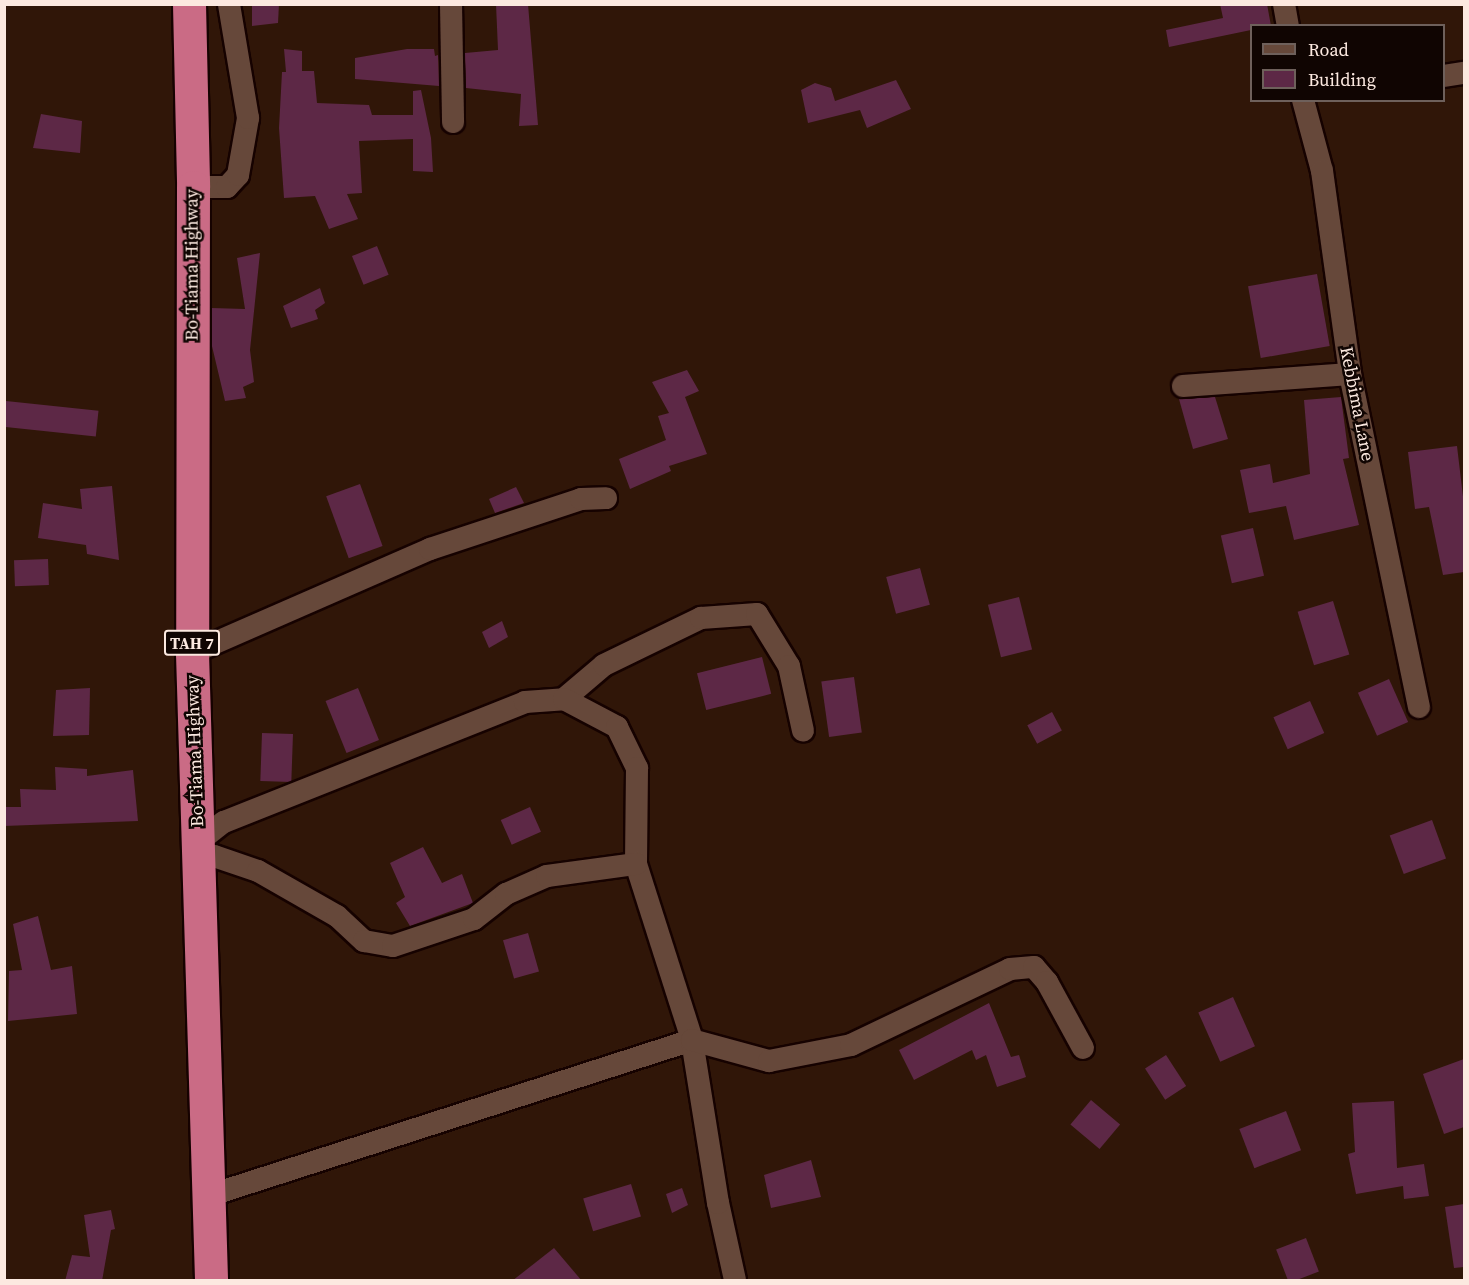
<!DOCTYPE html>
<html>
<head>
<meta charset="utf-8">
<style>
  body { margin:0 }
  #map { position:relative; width:1469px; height:1285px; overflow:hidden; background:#301608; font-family:"Source Serif 4",serif }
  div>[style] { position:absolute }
  .building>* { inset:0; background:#5d2846; transform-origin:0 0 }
  .roads { filter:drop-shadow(2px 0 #160200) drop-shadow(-2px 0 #160200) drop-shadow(0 2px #160200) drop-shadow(0 -2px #160200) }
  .minor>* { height:22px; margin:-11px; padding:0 11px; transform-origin:11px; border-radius:11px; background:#66483a }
  .highway>* { height:33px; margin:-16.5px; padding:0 16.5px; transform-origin:16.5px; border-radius:16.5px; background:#ca6b85 }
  span { translate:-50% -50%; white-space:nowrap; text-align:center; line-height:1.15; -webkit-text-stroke:5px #100502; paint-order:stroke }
  .shield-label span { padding:2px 4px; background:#100502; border:2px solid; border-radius:4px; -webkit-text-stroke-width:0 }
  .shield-label { font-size:16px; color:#fce9e0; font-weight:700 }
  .street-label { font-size:18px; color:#fce9e0 }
  .frame { position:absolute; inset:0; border:6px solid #fce9e0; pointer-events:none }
  .legend { position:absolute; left:1250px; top:24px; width:195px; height:78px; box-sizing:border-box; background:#100502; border:2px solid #6e605b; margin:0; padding:8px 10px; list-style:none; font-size:18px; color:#fce9e0 }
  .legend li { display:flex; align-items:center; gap:12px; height:30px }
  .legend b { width:30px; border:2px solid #6e605b }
</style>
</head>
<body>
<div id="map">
  <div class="building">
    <div style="clip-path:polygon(252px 4px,279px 4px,278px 23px,252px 26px)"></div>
    <div style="clip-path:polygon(496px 4px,528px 4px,538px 125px,519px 126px,521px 94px,466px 88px,465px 53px,498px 50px)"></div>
    <div style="clip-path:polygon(1220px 4px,1267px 4px,1271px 26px,1251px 26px,1251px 30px,1169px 47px,1166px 30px,1223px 18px)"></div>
    <div style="clip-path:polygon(284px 49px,302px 51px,302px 71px,314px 71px,317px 103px,369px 105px,372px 115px,413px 115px,413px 91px,421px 90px,431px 138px,433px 172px,413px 171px,413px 139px,359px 141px,362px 193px,347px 194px,358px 219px,329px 229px,315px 196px,284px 198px,279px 128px,282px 72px,286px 72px)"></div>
    <div style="clip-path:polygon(407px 49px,434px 49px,435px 56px,438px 55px,439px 86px,355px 79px,355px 58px)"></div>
    <div style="clip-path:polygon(896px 80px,911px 109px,867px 128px,860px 110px,808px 123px,801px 90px,815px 83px,831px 88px,835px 101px)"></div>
    <div style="clip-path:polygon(41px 114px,82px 121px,80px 153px,33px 148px)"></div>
    <div style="left:377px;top:246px;width:31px;height:27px;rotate:68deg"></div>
    <div style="clip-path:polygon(260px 253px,250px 350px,254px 382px,243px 387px,246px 398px,225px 401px,211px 342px,211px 308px,245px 309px,237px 258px)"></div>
    <div style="left:1317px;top:274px;width:73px;height:70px;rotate:80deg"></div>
    <div style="clip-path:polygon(320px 288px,325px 303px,315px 310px,318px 319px,291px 328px,283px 306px)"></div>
    <div style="clip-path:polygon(687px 370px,699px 391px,685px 397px,707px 454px,669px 466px,671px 471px,630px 489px,619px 459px,666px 440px,658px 416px,669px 413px,652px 382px)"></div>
    <div style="clip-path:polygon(1215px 397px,1228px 439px,1193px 449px,1179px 399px)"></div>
    <div style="clip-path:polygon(1341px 397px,1349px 458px,1343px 459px,1359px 525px,1294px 540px,1286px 506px,1249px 513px,1240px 470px,1270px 464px,1273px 483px,1310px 474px,1304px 400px)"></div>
    <div style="left:6px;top:401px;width:93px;height:26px;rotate:6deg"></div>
    <div style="clip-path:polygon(1457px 446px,1464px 505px,1464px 572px,1443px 575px,1429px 507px,1415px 509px,1408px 452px)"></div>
    <div style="left:360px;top:484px;width:66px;height:36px;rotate:70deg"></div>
    <div style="clip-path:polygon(112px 486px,119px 560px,87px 554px,86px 545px,38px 538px,43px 503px,82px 509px,80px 489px)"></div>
    <div style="clip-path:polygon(516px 487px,524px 503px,495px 513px,489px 499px)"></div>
    <div style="left:1253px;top:528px;width:49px;height:33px;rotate:77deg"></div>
    <div style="left:48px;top:559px;width:26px;height:34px;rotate:88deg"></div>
    <div style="left:920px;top:568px;width:38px;height:35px;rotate:75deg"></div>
    <div style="left:1019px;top:597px;width:54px;height:32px;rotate:76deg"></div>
    <div style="left:1333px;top:601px;width:56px;height:37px;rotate:73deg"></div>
    <div style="clip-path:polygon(502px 621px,508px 637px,489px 648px,482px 632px)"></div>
    <div style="left:762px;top:657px;width:38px;height:67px;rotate:76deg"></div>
    <div style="left:854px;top:677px;width:56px;height:33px;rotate:82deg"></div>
    <div style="left:1389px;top:679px;width:47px;height:34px;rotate:66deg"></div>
    <div style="clip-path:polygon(90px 688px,89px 735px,53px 736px,56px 690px)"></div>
    <div style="left:358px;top:688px;width:56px;height:35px;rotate:68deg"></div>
    <div style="left:1310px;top:701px;width:35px;height:40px;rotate:66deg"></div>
    <div style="left:1052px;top:712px;width:21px;height:28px;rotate:62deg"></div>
    <div style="left:262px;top:733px;width:31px;height:48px;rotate:2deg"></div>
    <div style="clip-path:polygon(55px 767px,87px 769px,87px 776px,133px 770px,138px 821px,4px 826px,4px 807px,21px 807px,20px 789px,56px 790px)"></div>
    <div style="left:530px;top:807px;width:27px;height:32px;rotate:66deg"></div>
    <div style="left:1432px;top:820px;width:41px;height:45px;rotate:70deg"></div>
    <div style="clip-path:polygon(423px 847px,442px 883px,462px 874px,473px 903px,410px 926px,396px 903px,405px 897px,390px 863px)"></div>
    <div style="clip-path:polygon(38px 916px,51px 970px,72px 966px,77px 1014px,8px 1021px,9px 971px,22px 970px,13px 924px)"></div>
    <div style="left:528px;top:933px;width:40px;height:26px;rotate:74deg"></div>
    <div style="left:1233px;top:997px;width:54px;height:38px;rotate:66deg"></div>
    <div style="clip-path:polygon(989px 1003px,1011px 1057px,1019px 1055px,1026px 1077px,997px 1087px,986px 1055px,976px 1060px,972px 1050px,914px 1080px,899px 1050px)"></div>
    <div style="left:1166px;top:1055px;width:37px;height:25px;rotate:57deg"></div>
    <div style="clip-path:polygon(1464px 1059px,1464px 1127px,1444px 1134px,1423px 1074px)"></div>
    <div style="left:1091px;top:1100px;width:38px;height:32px;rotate:40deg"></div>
    <div style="clip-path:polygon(1394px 1101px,1397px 1168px,1424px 1164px,1429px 1196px,1404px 1199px,1403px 1186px,1356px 1194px,1348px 1154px,1355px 1152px,1352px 1103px)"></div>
    <div style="left:1286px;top:1111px;width:42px;height:50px;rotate:69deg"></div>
    <div style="clip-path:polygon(811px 1160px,821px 1197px,771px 1208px,764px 1175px)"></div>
    <div style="left:631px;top:1184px;width:34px;height:50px;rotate:73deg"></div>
    <div style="clip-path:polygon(682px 1188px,688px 1205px,672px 1213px,666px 1194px)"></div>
    <div style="clip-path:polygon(1464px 1204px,1464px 1267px,1454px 1268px,1445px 1207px)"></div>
    <div style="clip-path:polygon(111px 1210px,115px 1229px,111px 1230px,102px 1281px,65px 1281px,72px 1255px,90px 1257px,84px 1215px)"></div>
    <div style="left:1306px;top:1238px;width:36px;height:32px;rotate:69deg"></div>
    <div style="clip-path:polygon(554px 1248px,582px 1281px,512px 1281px)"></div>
  </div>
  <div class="roads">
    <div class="minor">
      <div style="left:451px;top:4px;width:118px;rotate:89deg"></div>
      <div style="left:1284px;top:4px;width:22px;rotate:80deg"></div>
      <div style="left:1444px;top:76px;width:20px;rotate:-9deg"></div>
      <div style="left:1303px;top:100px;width:73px;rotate:75deg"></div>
      <div style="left:1322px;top:171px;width:205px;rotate:82.1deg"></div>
      <div style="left:1350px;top:374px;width:340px;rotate:78.3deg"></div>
      <div style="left:193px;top:187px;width:34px"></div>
      <div style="left:227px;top:187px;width:16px;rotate:-47deg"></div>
      <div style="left:238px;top:175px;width:58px;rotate:-80deg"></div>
      <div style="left:248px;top:118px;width:116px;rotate:-99.5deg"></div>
      <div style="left:1183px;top:386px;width:167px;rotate:-4.1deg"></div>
      <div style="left:192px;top:653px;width:260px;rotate:-23.6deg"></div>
      <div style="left:430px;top:549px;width:159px;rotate:-18.3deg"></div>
      <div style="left:581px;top:499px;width:25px;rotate:-2deg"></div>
      <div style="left:564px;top:699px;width:52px;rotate:-40.4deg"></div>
      <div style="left:604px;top:665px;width:108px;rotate:-25.9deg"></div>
      <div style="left:701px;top:618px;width:56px;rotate:-4.1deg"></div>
      <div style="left:757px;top:614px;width:61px;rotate:58.4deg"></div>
      <div style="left:789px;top:666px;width:66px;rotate:77.8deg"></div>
      <div style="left:198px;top:842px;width:33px;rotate:-38deg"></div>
      <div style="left:224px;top:822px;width:324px;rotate:-21.7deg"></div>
      <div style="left:525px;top:702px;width:39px;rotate:-4deg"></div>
      <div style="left:564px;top:699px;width:60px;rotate:27.8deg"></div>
      <div style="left:617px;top:727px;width:46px;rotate:64deg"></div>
      <div style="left:637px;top:768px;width:96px;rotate:90.6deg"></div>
      <div style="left:636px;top:864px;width:185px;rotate:72.3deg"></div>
      <div style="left:692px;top:1040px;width:509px;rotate:162.14deg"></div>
      <div style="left:198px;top:859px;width:16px;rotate:-11deg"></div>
      <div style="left:214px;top:856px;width:46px;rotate:18.8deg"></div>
      <div style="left:258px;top:871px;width:91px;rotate:29.7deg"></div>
      <div style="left:337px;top:916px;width:37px;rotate:43deg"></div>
      <div style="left:364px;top:941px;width:29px;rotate:10deg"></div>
      <div style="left:393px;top:946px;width:85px;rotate:-18.4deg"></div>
      <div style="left:474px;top:919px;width:41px;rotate:-38deg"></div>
      <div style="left:506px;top:894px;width:45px;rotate:-23.7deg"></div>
      <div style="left:547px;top:876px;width:90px;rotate:-7.7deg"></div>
      <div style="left:735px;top:1280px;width:79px;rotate:-102.4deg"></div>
      <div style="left:718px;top:1203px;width:165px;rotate:-99.1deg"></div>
      <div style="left:692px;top:1040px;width:80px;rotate:15.3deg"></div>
      <div style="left:769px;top:1061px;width:84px;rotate:-11deg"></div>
      <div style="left:851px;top:1045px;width:176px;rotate:-25.5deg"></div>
      <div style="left:1010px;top:969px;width:24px;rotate:-5deg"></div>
      <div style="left:1034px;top:967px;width:20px;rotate:49deg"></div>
      <div style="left:1047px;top:982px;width:75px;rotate:61.4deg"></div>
    </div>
    <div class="highway">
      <div style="left:189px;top:4px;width:183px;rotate:88.7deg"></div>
      <div style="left:193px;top:187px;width:466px;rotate:90.1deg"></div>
      <div style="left:192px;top:653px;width:627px;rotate:88.26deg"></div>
    </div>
  </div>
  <div class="shield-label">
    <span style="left:192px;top:643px">TAH 7</span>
  </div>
  <div class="street-label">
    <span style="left:192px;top:265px;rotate:-90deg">Bo-Tiama Highway</span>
    <span style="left:1357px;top:404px;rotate:79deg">Kebbima Lane</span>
    <span style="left:195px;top:751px;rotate:-92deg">Bo-Tiama Highway</span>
  </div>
  <div class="frame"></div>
  <ul class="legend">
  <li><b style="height:8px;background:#66483a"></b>Road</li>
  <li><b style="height:16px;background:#5d2846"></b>Building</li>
  </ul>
</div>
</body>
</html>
